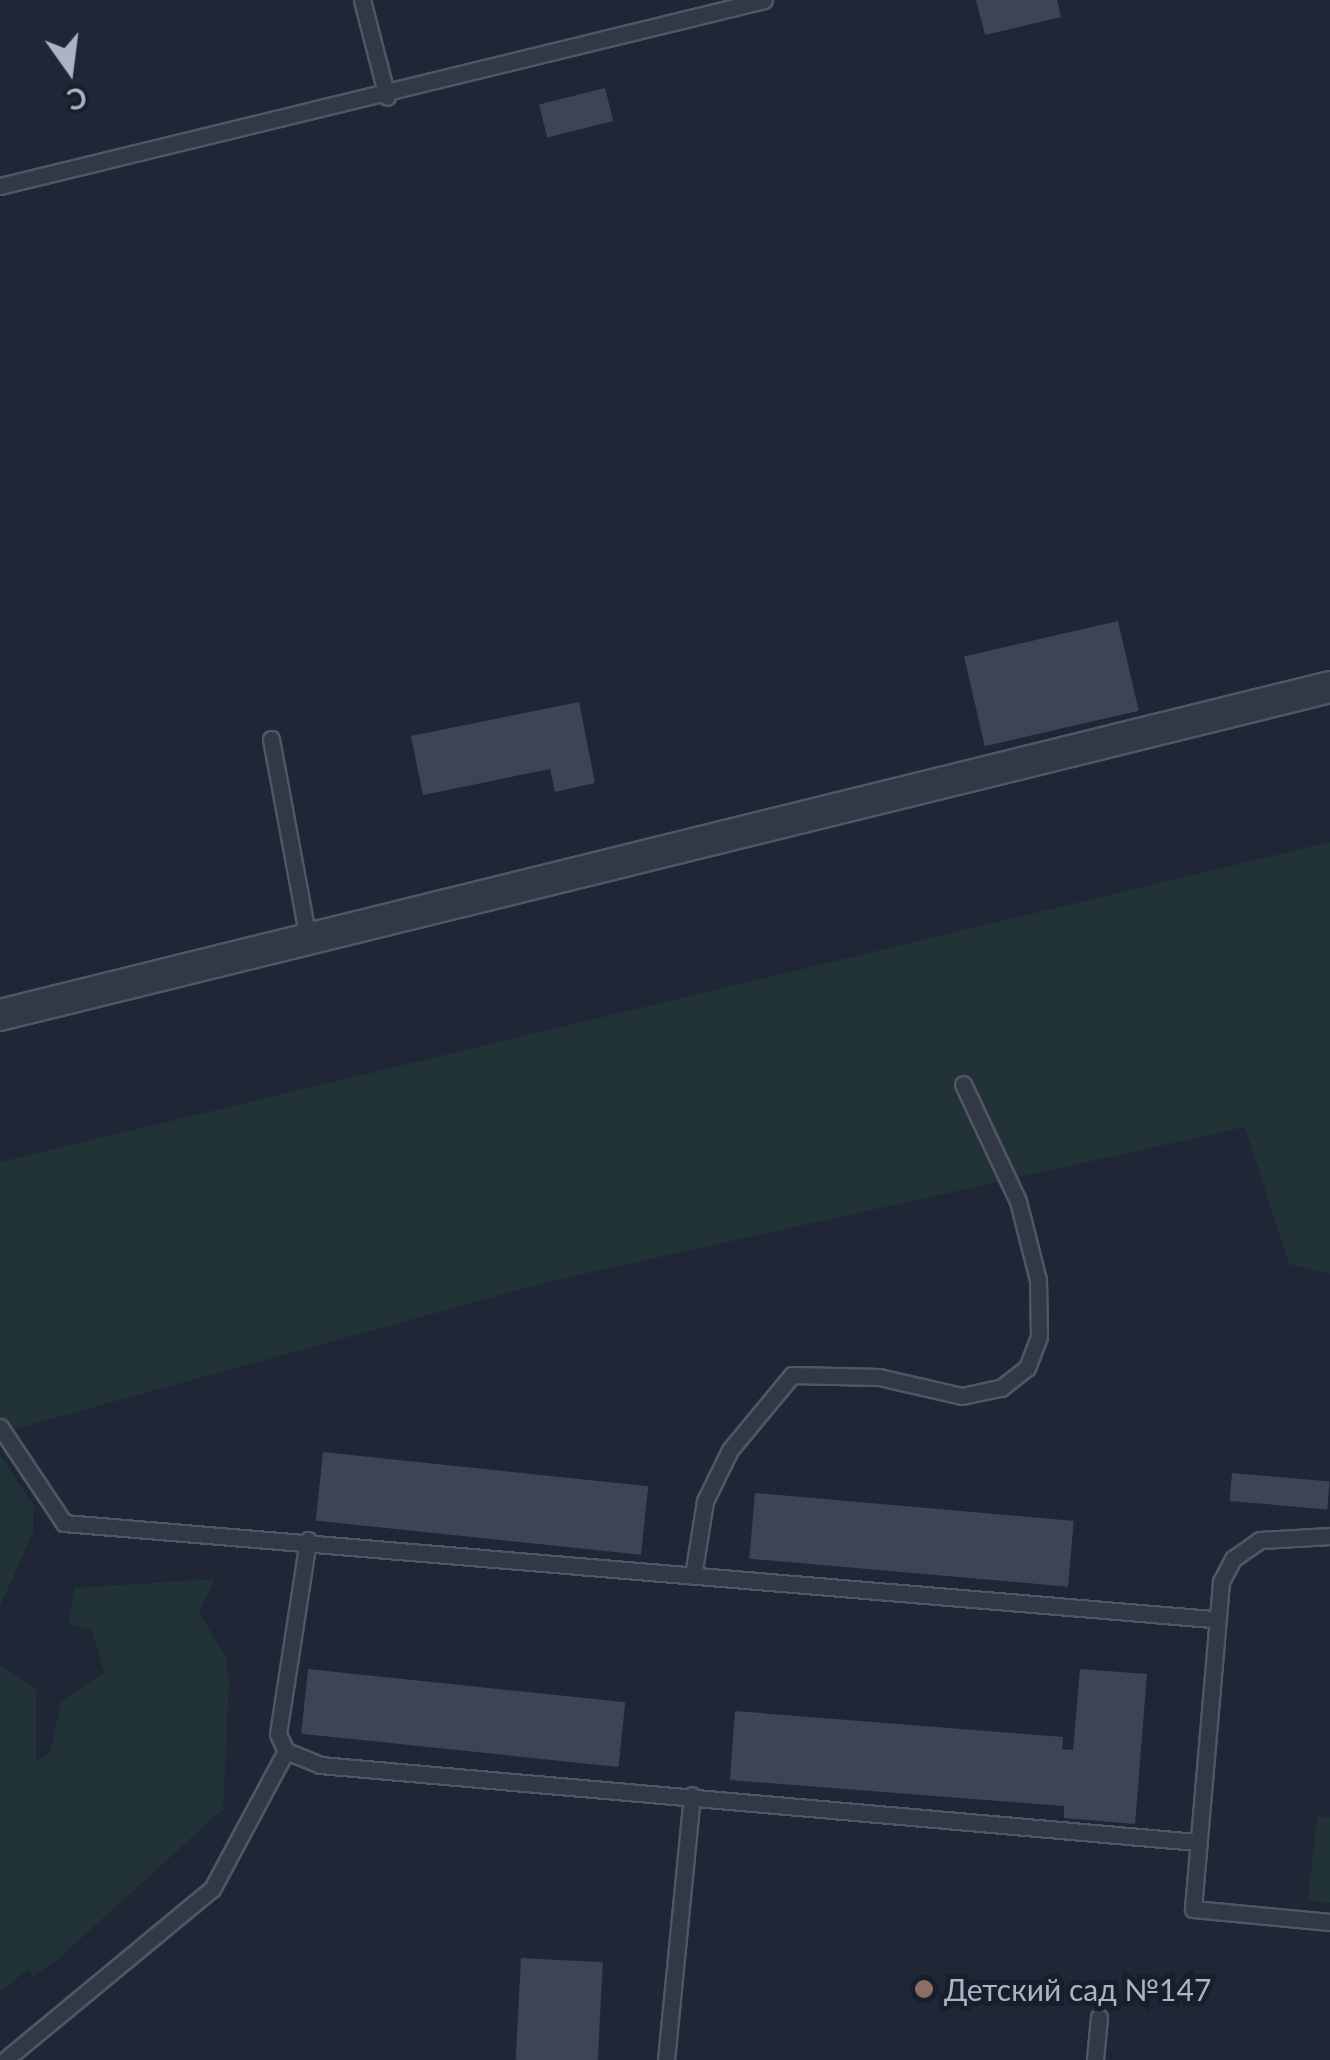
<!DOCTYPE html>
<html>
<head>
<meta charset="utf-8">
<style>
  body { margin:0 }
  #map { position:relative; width:1330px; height:2060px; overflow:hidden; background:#1f2736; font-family:Lato,sans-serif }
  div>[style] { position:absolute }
  .green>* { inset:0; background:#213337 }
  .building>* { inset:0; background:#3b4557; transform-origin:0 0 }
  .roads { filter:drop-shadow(2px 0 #505665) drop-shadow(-2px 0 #505665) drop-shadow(0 2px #505665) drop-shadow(0 -2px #505665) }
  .service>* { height:15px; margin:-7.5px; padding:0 7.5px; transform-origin:7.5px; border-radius:7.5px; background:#323946 }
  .minor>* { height:30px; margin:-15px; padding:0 15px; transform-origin:15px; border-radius:15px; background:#323946 }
  .dots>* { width:28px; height:28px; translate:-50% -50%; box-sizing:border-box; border:5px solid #181e2b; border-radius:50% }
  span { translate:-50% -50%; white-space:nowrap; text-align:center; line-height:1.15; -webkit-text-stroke:10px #181e2b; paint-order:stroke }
  .poi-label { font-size:30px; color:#acb3c4 }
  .left { translate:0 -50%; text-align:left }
  .north { position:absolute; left:20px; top:20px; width:100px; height:100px; -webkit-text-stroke:8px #181e2b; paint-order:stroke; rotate:166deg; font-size:28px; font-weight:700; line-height:40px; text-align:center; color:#acb3c4 }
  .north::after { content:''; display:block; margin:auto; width:35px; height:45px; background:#acb3c4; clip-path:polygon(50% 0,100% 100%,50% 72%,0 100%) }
</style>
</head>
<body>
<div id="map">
  <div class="green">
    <div style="clip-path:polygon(1330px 842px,1330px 1274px,1289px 1264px,1245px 1127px,547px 1282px,0 1433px,0 1162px)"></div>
    <div style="clip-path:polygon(0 1455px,33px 1505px,33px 1533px,0 1606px)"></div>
    <div style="clip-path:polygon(215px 1579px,199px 1613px,226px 1657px,229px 1681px,223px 1809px,57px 1960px,33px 1976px,28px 1969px,0 1992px,0 1664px,36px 1690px,36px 1762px,50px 1753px,61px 1703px,104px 1672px,92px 1631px,69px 1624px,74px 1588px)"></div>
    <div style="clip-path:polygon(1317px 1817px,1330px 1818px,1330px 1903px,1308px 1900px)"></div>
  </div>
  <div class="building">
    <div style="clip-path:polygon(976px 0,1057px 0,1061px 17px,985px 35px)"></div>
    <div style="left:605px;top:88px;width:34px;height:68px;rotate:76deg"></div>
    <div style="left:1118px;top:621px;width:92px;height:158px;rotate:77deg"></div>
    <div style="clip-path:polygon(579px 702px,595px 783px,555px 792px,550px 769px,423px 795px,411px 736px)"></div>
    <div style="left:323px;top:1452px;width:327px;height:69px;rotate:6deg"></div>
    <div style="left:1232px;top:1473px;width:98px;height:28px;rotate:5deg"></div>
    <div style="left:755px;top:1493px;width:320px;height:66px;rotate:5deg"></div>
    <div style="left:308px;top:1669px;width:319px;height:65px;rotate:6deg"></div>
    <div style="clip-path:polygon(1080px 1669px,1147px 1674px,1135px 1824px,1064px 1818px,1064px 1806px,730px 1780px,735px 1711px,1063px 1737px,1062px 1749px,1073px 1750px)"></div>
    <div style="left:521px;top:1958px;width:82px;height:102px;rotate:3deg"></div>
  </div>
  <div class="roads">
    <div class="service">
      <div style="left:362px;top:0;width:100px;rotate:75.5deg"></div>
      <div style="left:0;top:186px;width:786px;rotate:-13.68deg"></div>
      <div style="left:271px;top:739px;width:203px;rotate:79.5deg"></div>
      <div style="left:0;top:1427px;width:115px;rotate:56.3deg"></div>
      <div style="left:64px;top:1523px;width:1153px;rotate:4.78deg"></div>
      <div style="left:1330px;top:1536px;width:70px;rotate:176.7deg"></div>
      <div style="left:1260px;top:1540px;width:33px;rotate:145deg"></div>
      <div style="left:1233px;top:1559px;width:26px;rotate:118deg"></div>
      <div style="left:1221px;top:1582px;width:328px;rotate:94.9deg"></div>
      <div style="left:1193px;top:1909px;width:138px;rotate:5.4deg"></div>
      <div style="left:308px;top:1540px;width:196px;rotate:98.8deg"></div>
      <div style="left:278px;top:1734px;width:19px;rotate:65deg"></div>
      <div style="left:286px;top:1751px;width:37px;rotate:22deg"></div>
      <div style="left:320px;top:1765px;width:880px;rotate:5.02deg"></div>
      <div style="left:693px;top:1576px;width:76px;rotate:-80.9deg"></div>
      <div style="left:705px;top:1501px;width:57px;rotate:-63.9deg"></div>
      <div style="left:730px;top:1450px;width:97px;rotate:-50.4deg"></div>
      <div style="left:792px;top:1375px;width:87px;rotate:1.3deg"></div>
      <div style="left:879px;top:1377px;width:85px;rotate:12.9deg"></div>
      <div style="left:962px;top:1396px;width:40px;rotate:-12deg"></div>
      <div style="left:1001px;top:1388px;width:33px;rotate:-38deg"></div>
      <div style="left:1027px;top:1368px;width:33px;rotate:-69deg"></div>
      <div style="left:1039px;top:1337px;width:57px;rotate:-91deg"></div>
      <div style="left:1038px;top:1280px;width:81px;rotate:-104.2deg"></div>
      <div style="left:1018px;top:1201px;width:129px;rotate:-115.2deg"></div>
      <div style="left:5px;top:2060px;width:268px;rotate:-39.6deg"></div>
      <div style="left:212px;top:1889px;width:157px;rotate:-61.8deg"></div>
      <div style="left:666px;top:2060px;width:266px;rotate:-84.4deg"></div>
      <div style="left:1095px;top:2060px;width:43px;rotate:-84.7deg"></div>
    </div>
    <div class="minor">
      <div style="left:0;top:1015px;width:1370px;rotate:-13.85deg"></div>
    </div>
  </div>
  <div class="dots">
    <div style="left:924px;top:1989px;background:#8d6e63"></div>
  </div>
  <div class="poi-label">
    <span class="left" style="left:944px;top:1989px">Детский сад №147</span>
  </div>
  <div class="north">С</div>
</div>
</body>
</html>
